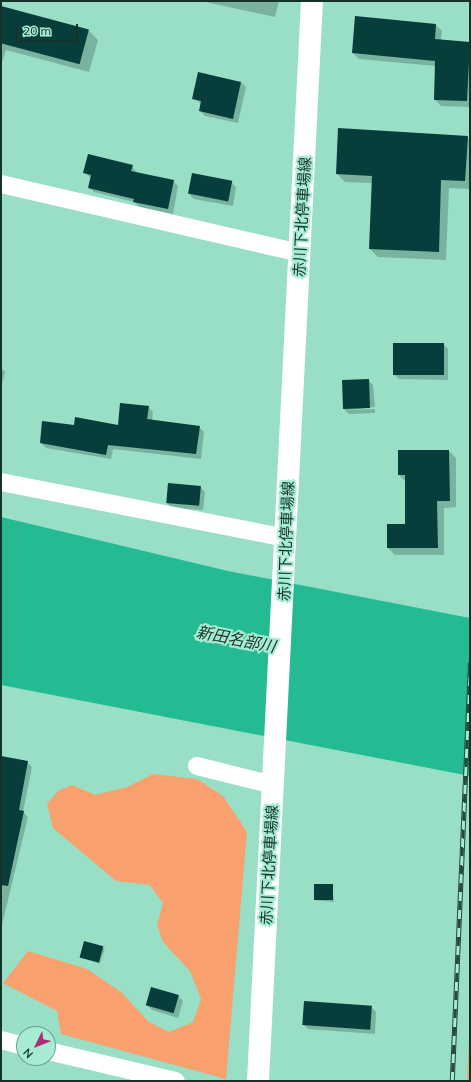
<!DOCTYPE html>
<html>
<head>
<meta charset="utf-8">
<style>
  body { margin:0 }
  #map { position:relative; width:471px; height:1082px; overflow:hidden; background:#98dfc6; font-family:Mulish,"Noto Sans JP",sans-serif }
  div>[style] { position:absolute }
  .green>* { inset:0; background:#f8a06e }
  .water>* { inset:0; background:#24ba93 }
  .shadow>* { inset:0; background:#0003; transform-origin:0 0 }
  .building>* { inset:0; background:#073d3b; transform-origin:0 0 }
  .street>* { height:18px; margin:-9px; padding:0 9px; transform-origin:9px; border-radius:9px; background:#fff }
  .secondary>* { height:22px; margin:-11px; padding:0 11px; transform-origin:11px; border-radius:11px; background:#fff }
  .rail>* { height:4.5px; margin-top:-2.25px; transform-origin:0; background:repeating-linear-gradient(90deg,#a5ecd2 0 9px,#274a3e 0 18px); box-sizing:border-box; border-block:1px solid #274a3e }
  span { translate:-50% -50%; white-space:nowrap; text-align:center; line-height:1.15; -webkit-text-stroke:4px #a5ecd2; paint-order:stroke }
  .street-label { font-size:15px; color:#153329 }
  .water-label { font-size:16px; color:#1c332b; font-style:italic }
  .frame { position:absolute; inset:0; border:2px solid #153329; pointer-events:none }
  .north { position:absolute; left:16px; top:1026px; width:40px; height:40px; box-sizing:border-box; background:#a5ecd2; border:1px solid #6ba28e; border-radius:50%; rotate:227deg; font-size:11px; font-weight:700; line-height:16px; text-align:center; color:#153329 }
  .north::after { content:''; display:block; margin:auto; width:14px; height:18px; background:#ae2b76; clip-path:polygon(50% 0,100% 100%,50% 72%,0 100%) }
  .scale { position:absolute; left:16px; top:24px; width:62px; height:18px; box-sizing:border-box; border:2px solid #153329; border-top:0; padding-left:5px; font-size:12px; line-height:14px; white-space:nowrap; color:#153329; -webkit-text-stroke:3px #a5ecd2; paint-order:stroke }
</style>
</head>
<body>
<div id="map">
  <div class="green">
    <div style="clip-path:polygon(153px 774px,197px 779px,223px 796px,247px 832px,226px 1079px,61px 1034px,57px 1011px,3px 983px,28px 951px,87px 969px,121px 992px,149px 1022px,169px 1032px,193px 1022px,201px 999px,190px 971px,163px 942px,157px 925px,163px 903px,150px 885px,116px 881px,53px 828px,47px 804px,58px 791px,72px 785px,95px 795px,127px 787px)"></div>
    <div style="clip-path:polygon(470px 1014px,470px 1081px,467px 1081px)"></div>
  </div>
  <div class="water">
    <div style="clip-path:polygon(1px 517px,228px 571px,470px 618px,470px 776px,1px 685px)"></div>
  </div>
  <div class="shadow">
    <div style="clip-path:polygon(201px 1px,279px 1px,275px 17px)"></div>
    <div style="clip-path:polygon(1px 7px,89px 31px,98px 40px,89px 72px,6px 50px,1px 65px)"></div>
    <div style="clip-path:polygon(436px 25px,442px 31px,441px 40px,470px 43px,470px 107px,441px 106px,435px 99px,436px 66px,359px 59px,353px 53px)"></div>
    <div style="clip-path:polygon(241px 82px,246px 87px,238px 123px,205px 116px,200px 111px,202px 104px,193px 98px)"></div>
    <div style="clip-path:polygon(467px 137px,470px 140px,470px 189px,449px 188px,446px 260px,378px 257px,370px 249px,372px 183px,345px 182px,337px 174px)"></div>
    <div style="clip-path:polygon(132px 166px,137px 173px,173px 181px,178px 186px,173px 214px,139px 207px,134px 202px,94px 192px,89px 188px,91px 178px,85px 173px)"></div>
    <div style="clip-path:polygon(231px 182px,236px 187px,233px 206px,194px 199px,189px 194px)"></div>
    <div style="clip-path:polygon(443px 344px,448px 349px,448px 380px,399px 379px,394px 374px)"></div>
    <div style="clip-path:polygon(1px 368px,5px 372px,1px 388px)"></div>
    <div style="clip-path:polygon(368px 380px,373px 385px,375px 407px,348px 410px,375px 409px,375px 413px,349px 414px,344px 409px,343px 381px)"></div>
    <div style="clip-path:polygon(148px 407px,153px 412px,152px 421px,199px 427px,204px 432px,201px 459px,113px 449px,111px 459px,46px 448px,41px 443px,74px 426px,119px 426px)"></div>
    <div style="clip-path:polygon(449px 451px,456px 458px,456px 507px,444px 508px,444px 555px,395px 555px,388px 548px,406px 525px,406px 482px,399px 475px)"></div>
    <div style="clip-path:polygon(200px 487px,205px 492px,203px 510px,172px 508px,167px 503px)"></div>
    <div style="clip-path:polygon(1px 757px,27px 762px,32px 767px,23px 812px,28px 817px,1px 929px)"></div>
    <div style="clip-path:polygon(332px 885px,334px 902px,314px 900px)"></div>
    <div style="left:85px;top:942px;width:21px;height:16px;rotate:19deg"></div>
    <div style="clip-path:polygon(178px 996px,183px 1001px,178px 1018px,152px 1010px,147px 1005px)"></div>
    <div style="clip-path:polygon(371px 1007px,376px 1012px,375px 1034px,308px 1029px,303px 1024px)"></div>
  </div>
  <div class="building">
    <div style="left:1px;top:6px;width:91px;height:36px;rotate:15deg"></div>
    <div style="clip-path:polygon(355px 16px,436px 24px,435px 39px,470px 42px,467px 101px,434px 100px,435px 61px,352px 53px)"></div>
    <div style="clip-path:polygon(198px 72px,241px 82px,233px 119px,199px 111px,201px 101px,192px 99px)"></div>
    <div style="clip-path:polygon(338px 128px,468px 136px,465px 181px,441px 180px,439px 252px,369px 249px,372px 176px,336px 174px)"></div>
    <div style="clip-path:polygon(88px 154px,133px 165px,131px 171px,174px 180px,168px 209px,133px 202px,134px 199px,88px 188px,91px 175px,83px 173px)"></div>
    <div style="left:192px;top:173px;width:41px;height:21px;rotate:11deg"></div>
    <div style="left:393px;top:343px;width:51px;height:32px"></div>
    <div style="left:369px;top:379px;width:29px;height:27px;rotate:88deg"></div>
    <div style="clip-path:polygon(120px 403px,149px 406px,147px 419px,200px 426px,196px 454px,108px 445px,106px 455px,40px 443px,42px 421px,74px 425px,75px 417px,118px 425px)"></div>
    <div style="clip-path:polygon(398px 450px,449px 450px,450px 501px,437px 501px,438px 548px,387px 548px,387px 524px,405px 524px,405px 475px,398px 475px)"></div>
    <div style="left:168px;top:483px;width:33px;height:20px;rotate:5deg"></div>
    <div style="clip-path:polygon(1px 756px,28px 761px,19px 810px,24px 811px,8px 886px,1px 885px)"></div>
    <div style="left:314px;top:884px;width:19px;height:16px"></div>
    <div style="left:84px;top:941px;width:20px;height:17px;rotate:15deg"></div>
    <div style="left:151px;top:987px;width:29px;height:19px;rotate:16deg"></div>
    <div style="left:304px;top:1001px;width:68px;height:24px;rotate:4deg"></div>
  </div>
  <div class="street">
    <div style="left:1px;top:184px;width:307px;rotate:13deg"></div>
    <div style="left:1px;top:482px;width:290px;rotate:11.1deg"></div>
    <div style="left:197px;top:766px;width:78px;rotate:14deg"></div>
    <div style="left:1px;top:1040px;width:24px;rotate:15deg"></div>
    <div style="left:48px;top:1051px;width:131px;rotate:13.2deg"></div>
  </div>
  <div class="secondary">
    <div style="left:258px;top:1081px;width:1081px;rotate:-87.14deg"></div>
  </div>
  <div class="rail">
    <div style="left:452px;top:1081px;width:419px;rotate:-87.5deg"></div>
  </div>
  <div class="street-label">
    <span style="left:302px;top:217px;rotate:-87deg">赤川下北停車場線</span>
    <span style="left:286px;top:541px;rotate:-88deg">赤川下北停車場線</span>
    <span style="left:269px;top:865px;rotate:-87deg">赤川下北停車場線</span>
  </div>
  <div class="water-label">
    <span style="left:236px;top:639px;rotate:11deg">新田名部川</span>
  </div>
  <div class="frame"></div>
  <div class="north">N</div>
  <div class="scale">20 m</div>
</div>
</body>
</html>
